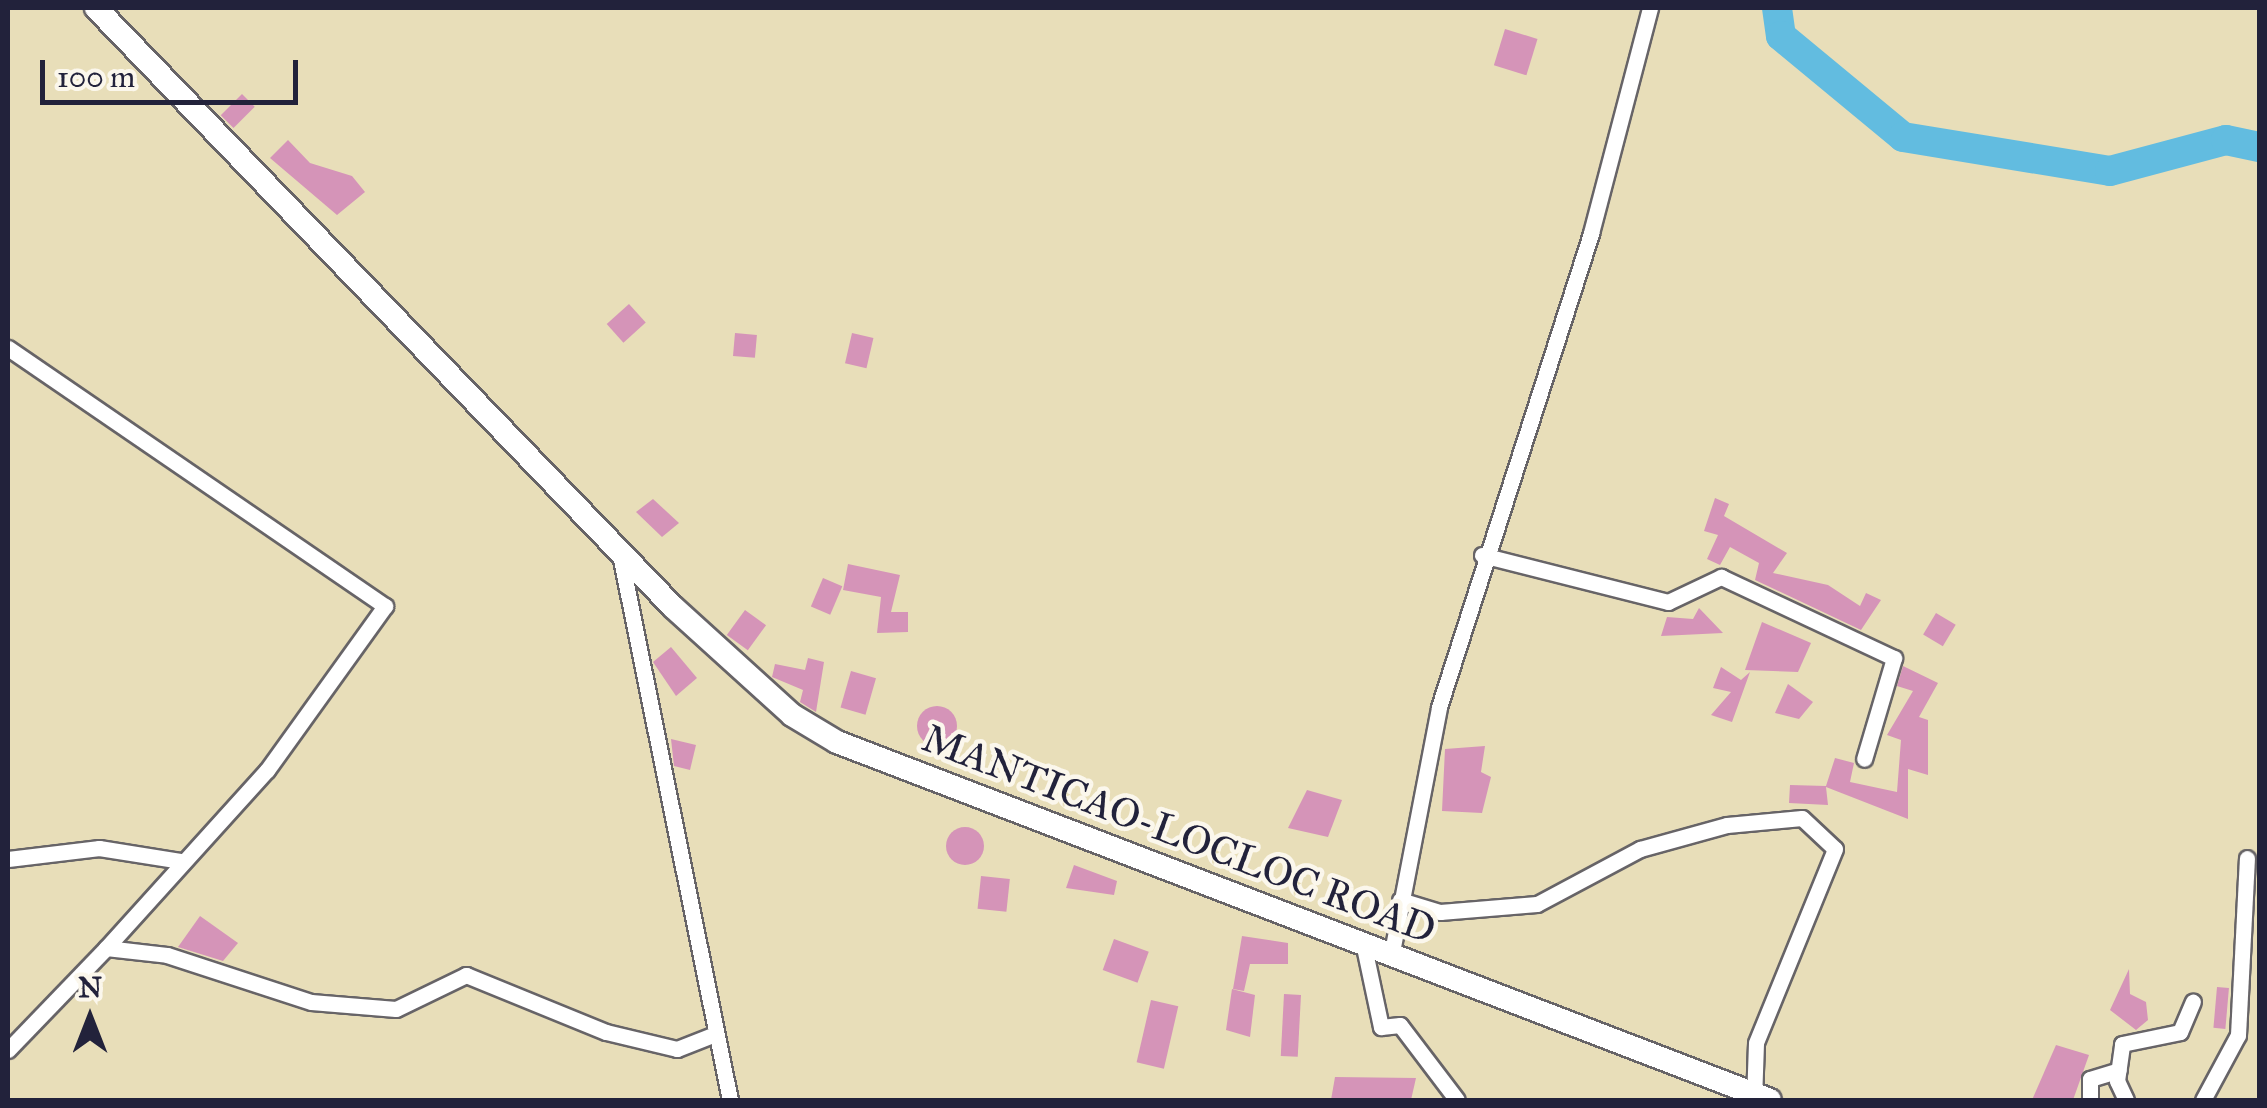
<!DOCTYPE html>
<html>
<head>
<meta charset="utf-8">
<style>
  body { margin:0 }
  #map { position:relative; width:2267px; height:1108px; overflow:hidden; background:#e8deb9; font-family:"IM FELL Great Primer",serif }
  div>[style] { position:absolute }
  .river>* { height:30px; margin:-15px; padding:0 15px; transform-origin:15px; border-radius:15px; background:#62bce0 }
  .building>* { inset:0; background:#d594b8; transform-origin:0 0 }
  .round { border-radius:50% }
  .roads { filter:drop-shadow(2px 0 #676467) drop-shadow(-2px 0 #676467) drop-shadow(0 2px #676467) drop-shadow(0 -2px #676467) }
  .street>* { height:15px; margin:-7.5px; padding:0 7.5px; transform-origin:7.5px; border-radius:7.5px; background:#fff }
  .secondary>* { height:22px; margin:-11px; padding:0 11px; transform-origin:11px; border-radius:11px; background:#fff }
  span { translate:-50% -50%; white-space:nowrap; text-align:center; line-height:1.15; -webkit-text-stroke:9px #fbf7ec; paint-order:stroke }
  .street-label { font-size:40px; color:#22223b }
  .frame { position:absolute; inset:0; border:10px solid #22223b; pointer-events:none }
  .north { position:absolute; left:40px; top:968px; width:100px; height:100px; -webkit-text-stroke:8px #fbf7ec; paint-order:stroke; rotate:0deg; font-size:28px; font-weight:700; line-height:40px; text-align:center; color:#22223b }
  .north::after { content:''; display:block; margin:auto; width:35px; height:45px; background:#22223b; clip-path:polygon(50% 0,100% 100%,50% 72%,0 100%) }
  .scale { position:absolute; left:40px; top:60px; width:258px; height:45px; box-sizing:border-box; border:5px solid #22223b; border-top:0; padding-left:12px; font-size:30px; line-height:35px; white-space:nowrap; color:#22223b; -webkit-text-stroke:8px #fbf7ec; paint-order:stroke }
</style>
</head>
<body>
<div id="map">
  <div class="river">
    <div style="left:1777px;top:8px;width:28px;rotate:82deg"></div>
    <div style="left:1781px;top:36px;width:158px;rotate:39.6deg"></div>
    <div style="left:1903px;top:137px;width:210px;rotate:9.3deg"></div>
    <div style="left:2110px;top:171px;width:120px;rotate:-15deg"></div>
    <div style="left:2226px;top:140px;width:35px;rotate:12deg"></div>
  </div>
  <div class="building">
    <div style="left:1505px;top:29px;width:34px;height:38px;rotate:17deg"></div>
    <div style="left:242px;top:94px;width:18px;height:30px;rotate:45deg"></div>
    <div style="clip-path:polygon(288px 140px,310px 163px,352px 176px,365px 192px,337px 215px,270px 158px)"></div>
    <div style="left:629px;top:304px;width:25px;height:30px;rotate:48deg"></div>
    <div style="left:735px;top:333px;width:22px;height:23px;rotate:5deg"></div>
    <div style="left:852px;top:333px;width:22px;height:31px;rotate:13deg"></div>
    <div style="clip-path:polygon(1715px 498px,1729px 504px,1724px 516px,1787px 553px,1773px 573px,1828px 585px,1860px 606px,1866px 593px,1881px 600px,1861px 630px,1755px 580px,1759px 563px,1730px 547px,1720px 565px,1707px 559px,1718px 535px,1704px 531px)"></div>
    <div style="clip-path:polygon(653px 499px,679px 523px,662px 537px,636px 512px)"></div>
    <div style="clip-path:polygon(848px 564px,900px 575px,891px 612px,908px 612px,908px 632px,877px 633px,881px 597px,843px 590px)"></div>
    <div style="left:823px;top:578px;width:21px;height:31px;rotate:23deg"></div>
    <div style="clip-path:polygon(1699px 608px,1723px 633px,1661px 636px,1667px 617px,1693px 619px)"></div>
    <div style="left:745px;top:610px;width:26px;height:31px;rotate:36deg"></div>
    <div style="left:1936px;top:613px;width:23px;height:25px;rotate:31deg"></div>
    <div style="clip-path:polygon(1762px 622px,1811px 643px,1798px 672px,1745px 670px)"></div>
    <div style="clip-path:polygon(671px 647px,697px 678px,676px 696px,653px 662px)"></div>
    <div style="clip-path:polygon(808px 658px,824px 662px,816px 712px,800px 702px,803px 690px,772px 677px,775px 664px,805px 670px)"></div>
    <div style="clip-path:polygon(1903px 666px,1938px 683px,1919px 717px,1928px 720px,1928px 775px,1908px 769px,1908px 819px,1826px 787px,1828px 805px,1789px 803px,1790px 785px,1826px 786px,1835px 758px,1854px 763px,1850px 782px,1897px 792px,1901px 740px,1887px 735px,1913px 691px,1897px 686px)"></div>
    <div style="clip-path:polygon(1721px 667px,1741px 680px,1750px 672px,1732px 722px,1711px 715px,1731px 692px,1713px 688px)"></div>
    <div style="left:851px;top:671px;width:26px;height:38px;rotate:16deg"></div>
    <div style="clip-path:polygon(1788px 684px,1813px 702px,1799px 719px,1775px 713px)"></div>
    <div class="round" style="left:917px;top:706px;width:40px;height:40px"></div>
    <div style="clip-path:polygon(671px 739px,696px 745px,690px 770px,674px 766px)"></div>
    <div style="clip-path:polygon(1485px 746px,1481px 772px,1491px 777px,1482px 813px,1442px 811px,1445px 749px)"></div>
    <div style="clip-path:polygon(1307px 790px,1342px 800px,1328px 837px,1288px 828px)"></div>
    <div class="round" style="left:946px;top:827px;width:38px;height:38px"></div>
    <div style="clip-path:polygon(1074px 865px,1117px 881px,1114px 895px,1066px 888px)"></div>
    <div style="left:981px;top:876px;width:29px;height:33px;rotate:6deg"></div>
    <div style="clip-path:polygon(200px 916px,238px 943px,223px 961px,178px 947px)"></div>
    <div style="clip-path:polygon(1242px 936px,1288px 943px,1288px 964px,1250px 964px,1244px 991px,1233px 989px)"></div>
    <div style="left:1114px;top:939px;width:37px;height:33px;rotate:20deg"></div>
    <div style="clip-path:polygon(2129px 969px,2130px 994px,2146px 1002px,2148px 1020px,2136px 1030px,2110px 1010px)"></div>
    <div style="left:2217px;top:987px;width:12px;height:41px;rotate:5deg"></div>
    <div style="clip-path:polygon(1232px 989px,1255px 995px,1250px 1037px,1226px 1030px)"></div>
    <div style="left:1284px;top:994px;width:17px;height:62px;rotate:3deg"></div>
    <div style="left:1151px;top:1000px;width:28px;height:64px;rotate:13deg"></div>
    <div style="clip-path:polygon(2056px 1045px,2089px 1055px,2073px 1100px,2032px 1100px)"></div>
    <div style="clip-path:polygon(1335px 1077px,1416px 1078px,1411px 1100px,1331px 1100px)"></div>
  </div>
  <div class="roads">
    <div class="street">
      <div style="left:8px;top:348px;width:457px;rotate:34.4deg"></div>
      <div style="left:385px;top:606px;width:202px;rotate:125.7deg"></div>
      <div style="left:267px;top:770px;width:240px;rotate:132.1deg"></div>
      <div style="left:106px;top:948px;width:61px;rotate:6.5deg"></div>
      <div style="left:167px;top:955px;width:151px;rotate:18.1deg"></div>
      <div style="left:311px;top:1002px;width:85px;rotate:4.7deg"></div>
      <div style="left:396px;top:1009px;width:78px;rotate:-25.9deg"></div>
      <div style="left:466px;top:975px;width:151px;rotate:22.2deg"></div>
      <div style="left:606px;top:1032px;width:73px;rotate:13.5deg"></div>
      <div style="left:677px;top:1049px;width:41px;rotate:-21.5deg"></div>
      <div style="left:620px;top:554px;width:557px;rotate:78.61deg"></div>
      <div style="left:1482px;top:555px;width:192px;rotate:14.2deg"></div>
      <div style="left:1668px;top:602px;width:59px;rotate:-25.3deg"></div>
      <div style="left:1721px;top:577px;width:191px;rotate:25.1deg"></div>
      <div style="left:1894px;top:658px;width:105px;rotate:106.5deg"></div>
      <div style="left:8px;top:859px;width:92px;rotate:-6.9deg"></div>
      <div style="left:99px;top:848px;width:82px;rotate:9.1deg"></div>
      <div style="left:1400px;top:900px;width:42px;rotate:16.7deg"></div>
      <div style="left:1440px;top:912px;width:97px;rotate:-4.7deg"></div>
      <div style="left:1537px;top:904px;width:117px;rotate:-28.1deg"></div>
      <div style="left:1640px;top:849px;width:90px;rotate:-15.4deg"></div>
      <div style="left:1727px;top:825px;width:75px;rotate:-5.3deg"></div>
      <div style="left:1802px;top:818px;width:45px;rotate:43.2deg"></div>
      <div style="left:1835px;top:849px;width:209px;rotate:112.2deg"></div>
      <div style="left:1756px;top:1043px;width:57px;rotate:92deg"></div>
      <div style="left:1364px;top:947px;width:82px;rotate:78deg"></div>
      <div style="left:1381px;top:1027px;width:19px;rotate:-6deg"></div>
      <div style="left:1400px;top:1025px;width:94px;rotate:52.8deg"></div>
      <div style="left:1391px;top:957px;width:255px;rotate:-79.1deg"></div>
      <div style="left:1439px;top:707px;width:498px;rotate:-72.2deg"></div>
      <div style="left:1591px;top:233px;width:233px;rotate:-75.3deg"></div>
      <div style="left:8px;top:1050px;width:141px;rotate:-46.1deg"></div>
      <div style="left:2090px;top:1100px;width:21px;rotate:-90deg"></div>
      <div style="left:2090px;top:1079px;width:30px;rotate:-17deg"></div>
      <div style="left:2126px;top:1100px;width:21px;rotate:-115deg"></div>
      <div style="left:2117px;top:1081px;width:37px;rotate:-82deg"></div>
      <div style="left:2122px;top:1044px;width:59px;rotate:-11.7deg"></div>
      <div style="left:2180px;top:1032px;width:33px;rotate:-67deg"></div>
      <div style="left:2203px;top:1100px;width:74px;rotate:-61.7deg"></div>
      <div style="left:2238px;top:1035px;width:177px;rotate:-87.1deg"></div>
    </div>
    <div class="secondary">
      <div style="left:96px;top:8px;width:832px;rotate:46.07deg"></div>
      <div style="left:673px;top:607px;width:161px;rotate:42.2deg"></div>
      <div style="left:792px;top:715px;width:52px;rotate:31deg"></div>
      <div style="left:837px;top:742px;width:999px;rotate:20.99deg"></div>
    </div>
  </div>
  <div class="street-label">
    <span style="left:1179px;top:834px;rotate:21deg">MANTICAO-LOCLOC ROAD</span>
  </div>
  <div class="frame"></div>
  <div class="north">N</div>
  <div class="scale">100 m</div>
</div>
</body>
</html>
